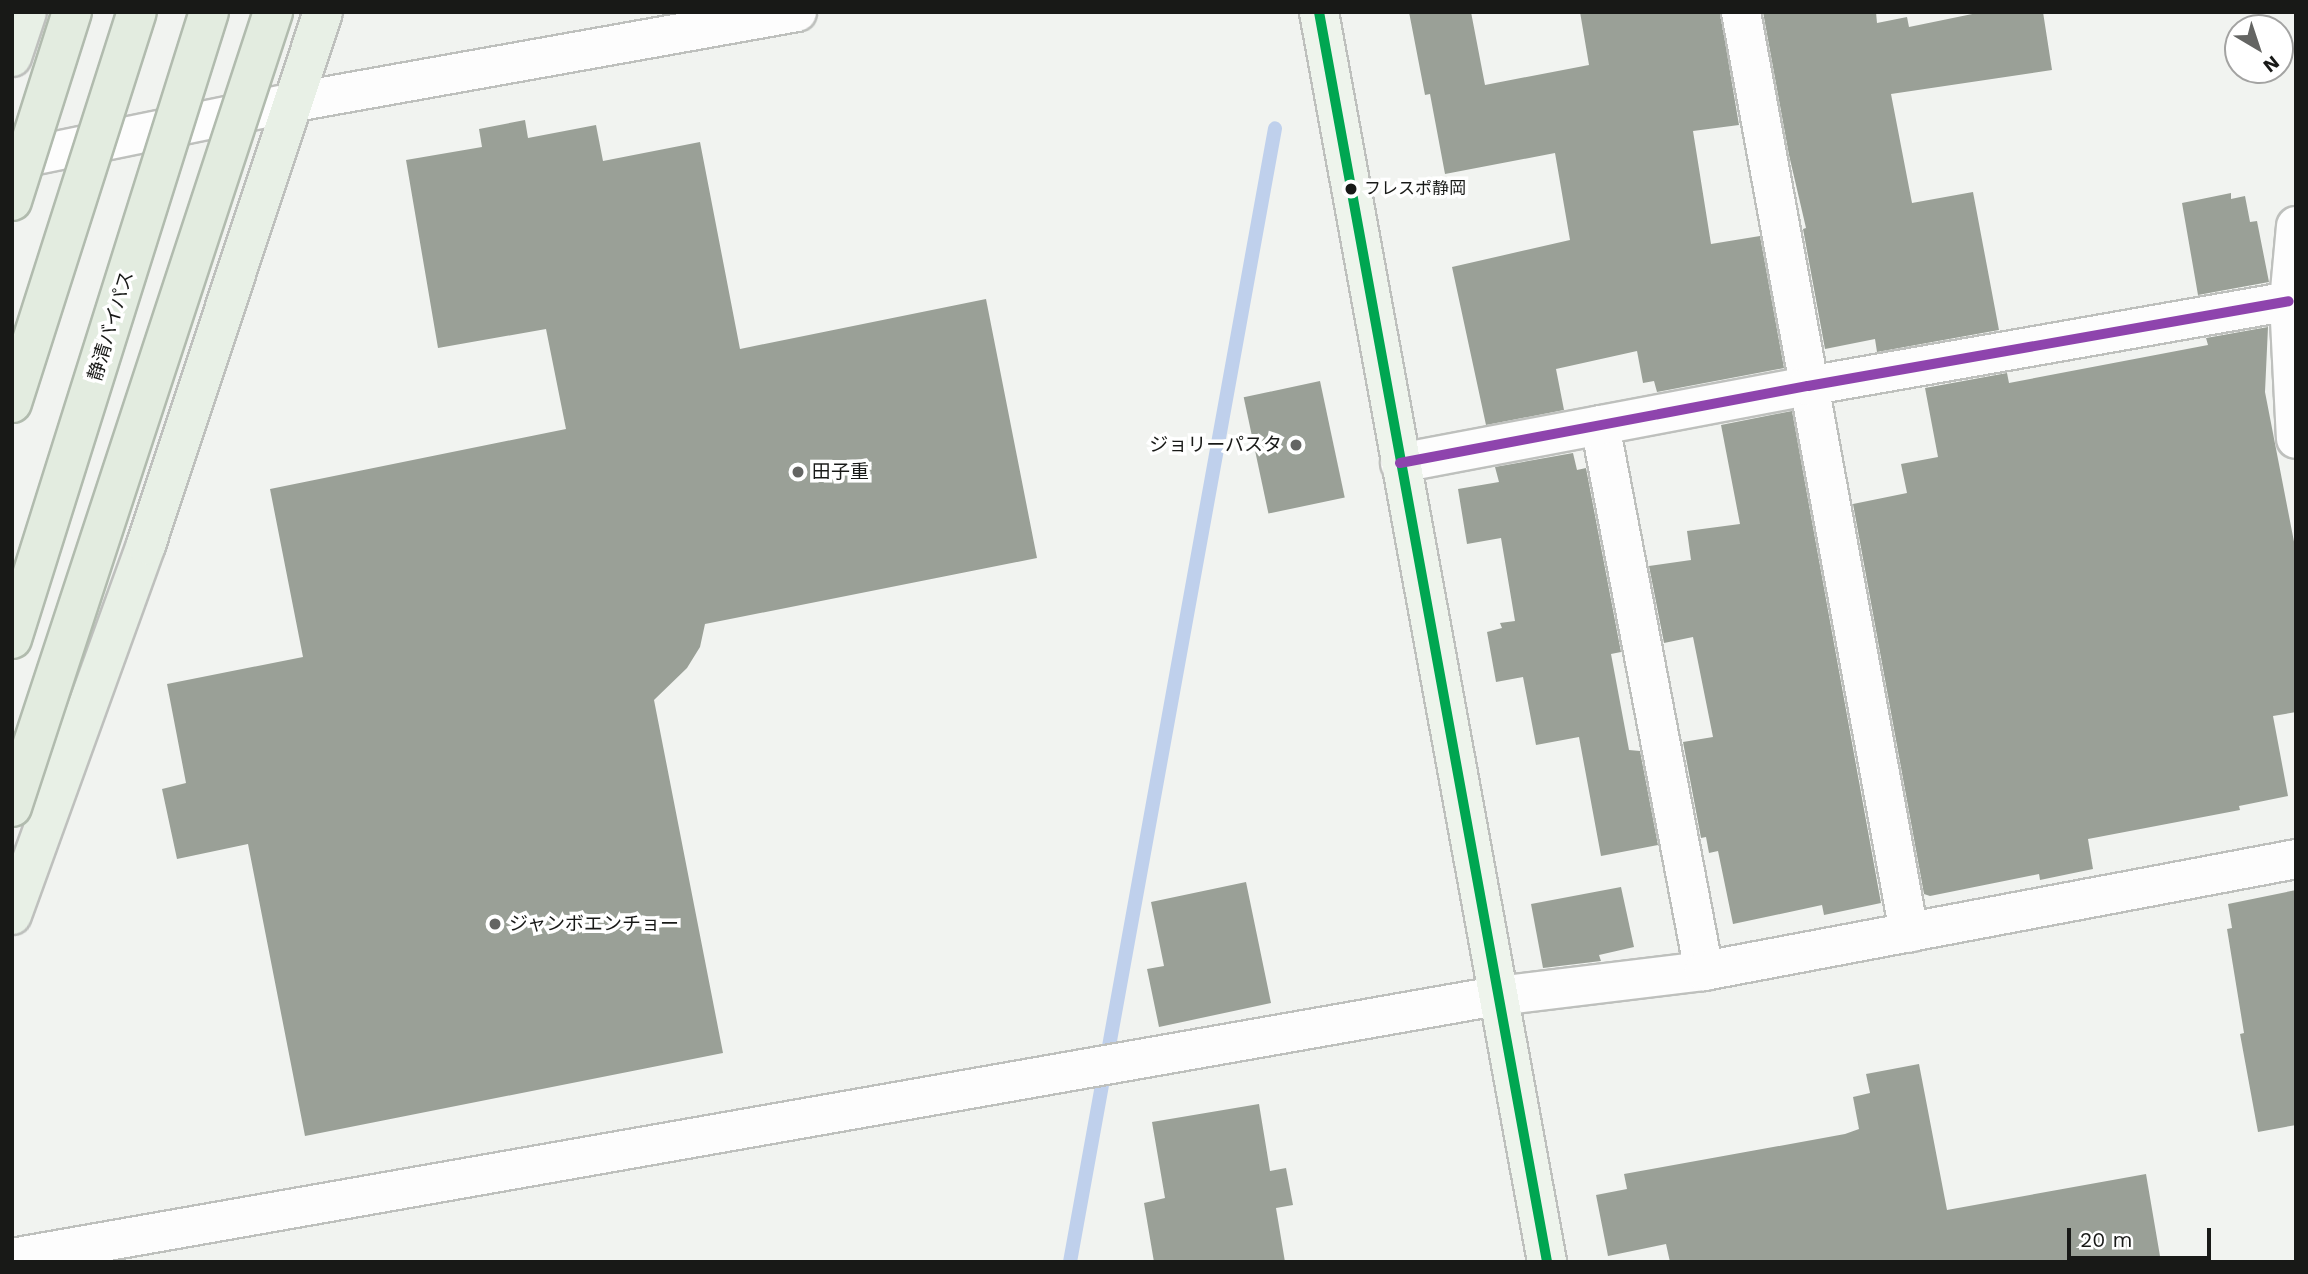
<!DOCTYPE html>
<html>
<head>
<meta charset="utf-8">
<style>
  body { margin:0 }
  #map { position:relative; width:2308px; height:1274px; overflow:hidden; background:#f1f3f0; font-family:"Work Sans","Noto Sans JP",sans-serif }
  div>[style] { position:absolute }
  .stream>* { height:14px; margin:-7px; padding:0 7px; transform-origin:7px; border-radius:7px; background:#bfd0ec }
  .building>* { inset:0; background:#9aa097; transform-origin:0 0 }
  .roads { filter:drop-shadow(2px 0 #bec0bd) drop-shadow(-2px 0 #bec0bd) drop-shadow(0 2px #bec0bd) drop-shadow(0 -2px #bec0bd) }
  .minor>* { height:38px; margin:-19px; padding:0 19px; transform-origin:19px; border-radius:19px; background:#fdfdfd }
  .primary>* { height:38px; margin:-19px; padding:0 19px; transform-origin:19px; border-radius:19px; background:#eef4ec }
  .trunk>* { height:38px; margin:-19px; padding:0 19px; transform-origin:19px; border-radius:19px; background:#e8f0e6 }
  .bridges { filter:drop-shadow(2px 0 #b1bbae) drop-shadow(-2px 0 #b1bbae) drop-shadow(0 2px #b1bbae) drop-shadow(0 -2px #b1bbae) }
  .motorway-bridge>* { height:38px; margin:-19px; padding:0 19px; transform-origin:19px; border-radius:19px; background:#e3ece0 }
  .bus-1>* { height:10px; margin:-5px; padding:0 5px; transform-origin:5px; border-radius:5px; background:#00a651 }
  .bus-2>* { height:10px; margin:-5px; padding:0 5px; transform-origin:5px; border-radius:5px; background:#8e44ad }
  .dots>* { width:19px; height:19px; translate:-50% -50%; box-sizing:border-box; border:4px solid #fff; border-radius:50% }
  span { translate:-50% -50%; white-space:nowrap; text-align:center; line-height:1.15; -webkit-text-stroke:7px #fff; paint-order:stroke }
  .bus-label { font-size:17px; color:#181917 }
  .left { translate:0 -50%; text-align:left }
  .street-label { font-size:19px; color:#181917 }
  .poi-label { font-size:19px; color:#181917 }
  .right { translate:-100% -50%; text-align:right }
  .frame { position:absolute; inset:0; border:14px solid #181917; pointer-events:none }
  .north { position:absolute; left:2224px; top:14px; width:70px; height:70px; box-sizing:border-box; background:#fff; border:2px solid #a3a3a2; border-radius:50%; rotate:141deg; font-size:19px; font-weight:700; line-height:28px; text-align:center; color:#181917 }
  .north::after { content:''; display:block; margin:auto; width:24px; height:32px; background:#646563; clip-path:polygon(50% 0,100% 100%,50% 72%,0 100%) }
  .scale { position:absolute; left:2067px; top:1228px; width:144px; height:32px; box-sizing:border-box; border:4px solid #181917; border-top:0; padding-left:9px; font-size:21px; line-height:24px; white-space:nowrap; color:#181917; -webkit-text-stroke:5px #fff; paint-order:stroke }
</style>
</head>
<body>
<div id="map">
  <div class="stream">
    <div style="left:1070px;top:1262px;width:1152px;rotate:-79.75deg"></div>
  </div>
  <div class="building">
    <div style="clip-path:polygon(1409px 12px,1471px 12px,1485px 85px,1589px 65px,1580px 12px,1720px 12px,1739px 125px,1693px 131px,1711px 244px,1760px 236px,1784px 368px,1657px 392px,1654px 381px,1643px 383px,1637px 351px,1556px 369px,1564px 410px,1486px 425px,1452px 267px,1570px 240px,1555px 153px,1445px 174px,1430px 94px,1425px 95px)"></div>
    <div style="clip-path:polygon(1763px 12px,1876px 12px,1877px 23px,1907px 17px,1909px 27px,1982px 12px,2043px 12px,2052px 70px,1891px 94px,1912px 203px,1973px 192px,1999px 330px,1877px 352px,1875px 339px,1825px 349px,1803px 229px,1806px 228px,1789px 155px)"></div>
    <div style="clip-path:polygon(525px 120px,528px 138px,596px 125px,603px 161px,700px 142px,740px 349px,986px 299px,1037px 558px,705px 624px,700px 647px,687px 668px,654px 700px,723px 1053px,305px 1136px,248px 844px,177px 859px,162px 789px,186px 783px,167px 684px,303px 657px,270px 489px,566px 429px,546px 329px,438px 348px,406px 160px,482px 147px,479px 129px)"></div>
    <div style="clip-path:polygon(2231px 193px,2231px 199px,2245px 196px,2250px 222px,2257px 221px,2269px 282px,2198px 295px,2182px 203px)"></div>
    <div style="clip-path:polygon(2268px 327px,2265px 392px,2296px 552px,2296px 712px,2273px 716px,2288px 796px,2239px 806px,2240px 810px,2088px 839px,2093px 869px,2040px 880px,2039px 874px,1930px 896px,1924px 894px,1853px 504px,1907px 493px,1901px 464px,1938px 457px,1925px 388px,2007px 373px,2009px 383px,2208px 345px,2206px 338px)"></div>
    <div style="left:1320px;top:381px;width:119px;height:78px;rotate:78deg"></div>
    <div style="clip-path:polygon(1792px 411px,1881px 903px,1824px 915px,1822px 905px,1733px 924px,1718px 851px,1709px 853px,1706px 837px,1701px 838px,1683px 742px,1713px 737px,1693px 637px,1664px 643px,1649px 566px,1691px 560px,1687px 531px,1740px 524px,1721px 425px)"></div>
    <div style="clip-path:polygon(1573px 453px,1577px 470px,1586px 468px,1621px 652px,1611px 654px,1629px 750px,1640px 751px,1658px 845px,1601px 856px,1579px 737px,1536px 745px,1523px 677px,1496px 682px,1487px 632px,1502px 628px,1500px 623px,1515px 621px,1501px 538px,1467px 544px,1458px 489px,1499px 482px,1495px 467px)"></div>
    <div style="clip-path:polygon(1246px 882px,1271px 1003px,1159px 1027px,1147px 969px,1164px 966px,1151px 902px)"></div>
    <div style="clip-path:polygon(1621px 887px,1634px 947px,1599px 955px,1601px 961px,1543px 968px,1531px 904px)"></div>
    <div style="clip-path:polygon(2296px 890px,2296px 1125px,2258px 1132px,2240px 1034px,2244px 1033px,2227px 929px,2232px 928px,2228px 904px)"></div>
    <div style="clip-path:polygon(1919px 1064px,1947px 1210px,2146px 1174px,2161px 1262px,1670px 1262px,1666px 1244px,1608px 1256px,1596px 1195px,1627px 1189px,1624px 1174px,1845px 1134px,1859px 1129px,1853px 1097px,1870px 1093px,1866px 1074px)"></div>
    <div style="clip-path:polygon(1259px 1104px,1270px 1171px,1286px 1168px,1293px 1205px,1276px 1208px,1285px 1262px,1154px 1262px,1144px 1203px,1165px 1198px,1152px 1122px)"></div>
  </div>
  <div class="roads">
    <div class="minor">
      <div style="left:1741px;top:12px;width:936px;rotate:79.66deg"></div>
      <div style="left:12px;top:160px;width:289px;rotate:-11.6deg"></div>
      <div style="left:295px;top:102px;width:510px;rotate:-10.16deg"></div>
      <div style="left:2296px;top:226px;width:75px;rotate:95.3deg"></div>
      <div style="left:2289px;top:301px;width:138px;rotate:87.1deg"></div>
      <div style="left:1600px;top:425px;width:556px;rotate:79.22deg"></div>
      <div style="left:1400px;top:463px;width:415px;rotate:-10.7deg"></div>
      <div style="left:1808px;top:386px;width:488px;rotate:-10deg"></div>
      <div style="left:12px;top:1258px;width:1508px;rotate:-10.01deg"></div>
      <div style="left:1497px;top:996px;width:209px;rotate:-6.9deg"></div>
      <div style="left:1704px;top:971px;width:603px;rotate:-10.71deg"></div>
    </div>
    <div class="primary">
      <div style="left:1319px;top:12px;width:1271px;rotate:79.66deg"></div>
    </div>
    <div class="trunk">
      <div style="left:12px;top:57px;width:47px;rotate:-71.6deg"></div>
      <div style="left:12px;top:915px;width:394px;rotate:-70.1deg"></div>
      <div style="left:146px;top:545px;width:562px;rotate:-71.63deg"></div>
    </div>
  </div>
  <div class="bridges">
    <div class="motorway-bridge">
      <div style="left:12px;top:201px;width:198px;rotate:-72.4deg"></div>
      <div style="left:12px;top:403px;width:410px;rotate:-72.3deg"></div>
      <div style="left:12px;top:639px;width:657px;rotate:-72.56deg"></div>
      <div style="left:12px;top:807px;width:837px;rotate:-71.82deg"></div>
    </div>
  </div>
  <div class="bus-1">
    <div style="left:1319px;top:12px;width:1271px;rotate:79.66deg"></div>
  </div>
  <div class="bus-2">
    <div style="left:1400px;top:463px;width:415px;rotate:-10.7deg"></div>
    <div style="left:1808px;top:386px;width:488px;rotate:-10deg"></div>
  </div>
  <div class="dots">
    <div style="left:1351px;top:189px;background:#181917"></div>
    <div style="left:1296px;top:445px;background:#646563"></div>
    <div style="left:798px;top:472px;background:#646563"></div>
    <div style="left:495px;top:924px;background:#646563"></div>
  </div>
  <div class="bus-label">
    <span class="left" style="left:1364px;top:189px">フレスポ静岡</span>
  </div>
  <div class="street-label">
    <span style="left:111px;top:326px;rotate:-73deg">静清バイパス</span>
  </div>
  <div class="poi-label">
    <span class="right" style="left:1282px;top:445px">ジョリーパスタ</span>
    <span class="left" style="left:812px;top:472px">田子重</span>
    <span class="left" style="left:509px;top:924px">ジャンボエンチョー</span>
  </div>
  <div class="frame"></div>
  <div class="north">N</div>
  <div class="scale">20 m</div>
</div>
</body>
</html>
